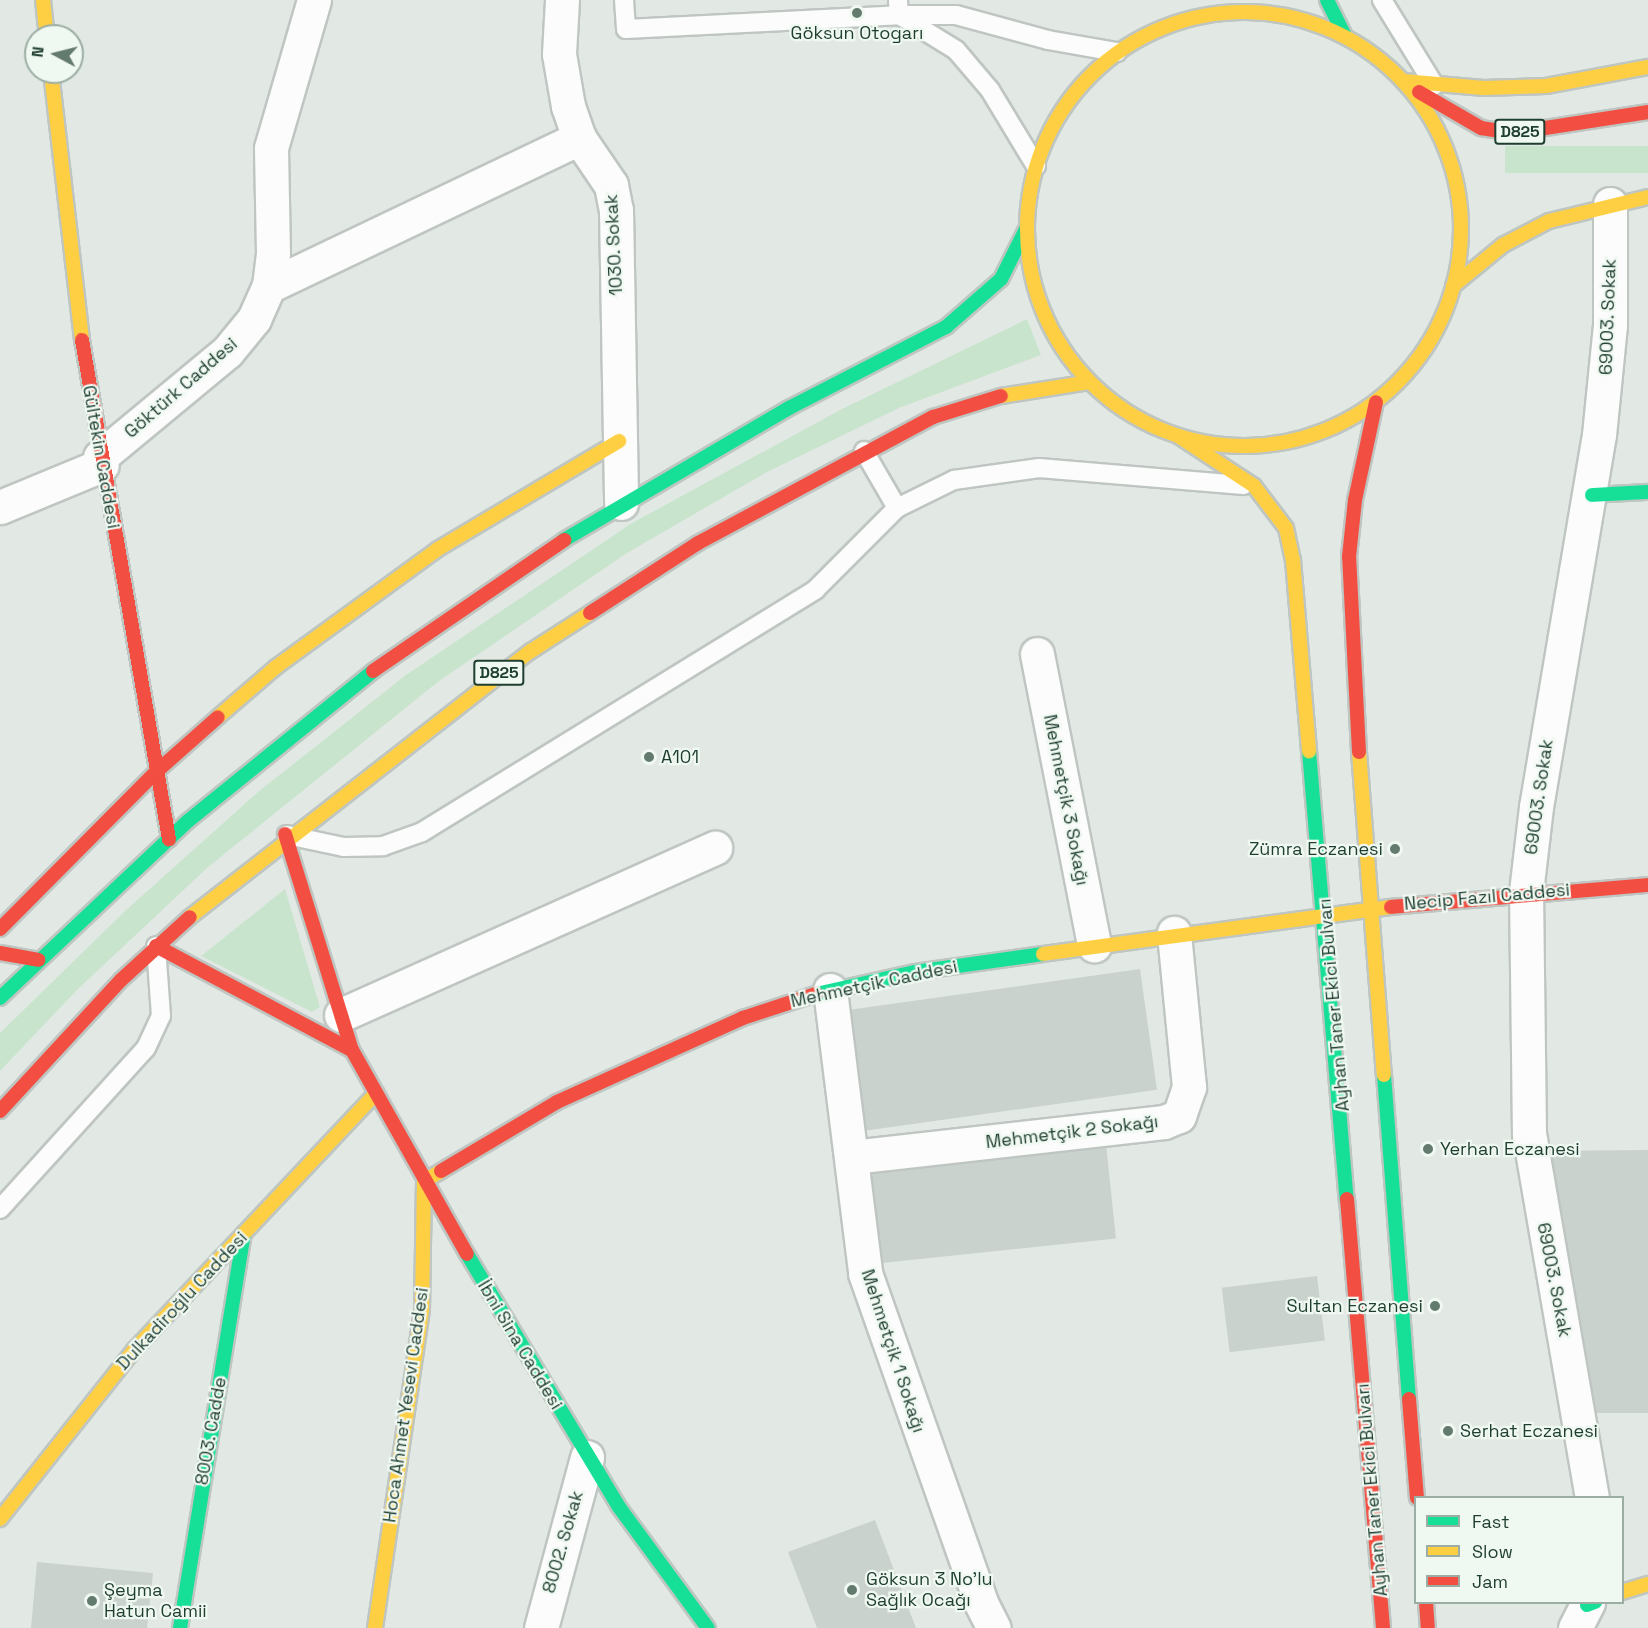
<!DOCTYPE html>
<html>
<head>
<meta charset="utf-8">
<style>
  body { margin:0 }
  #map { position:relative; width:1648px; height:1628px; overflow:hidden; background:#e2e9e5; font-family:"Space Grotesk",sans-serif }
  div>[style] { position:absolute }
  .green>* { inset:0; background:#c9e4cd; transform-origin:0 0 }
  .building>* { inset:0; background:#cad2ce; transform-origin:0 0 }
  .roads { filter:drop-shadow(2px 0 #bfc6c2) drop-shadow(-2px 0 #bfc6c2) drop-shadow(0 2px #bfc6c2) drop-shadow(0 -2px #bfc6c2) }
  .lane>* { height:18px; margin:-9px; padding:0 9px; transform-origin:9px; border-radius:9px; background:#fbfcfb }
  .street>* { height:33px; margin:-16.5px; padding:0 16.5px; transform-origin:16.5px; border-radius:16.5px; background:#fbfcfb }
  .fast>* { height:14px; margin:-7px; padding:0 7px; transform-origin:7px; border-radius:7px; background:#16e098 }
  .slow>* { height:14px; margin:-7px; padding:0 7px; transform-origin:7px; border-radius:7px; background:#ffcf43 }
  .slow>.ring { margin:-7px; padding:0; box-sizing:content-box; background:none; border:14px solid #ffcf43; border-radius:50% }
  .jam>* { height:14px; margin:-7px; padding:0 7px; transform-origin:7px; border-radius:7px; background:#f24e42 }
  .dots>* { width:16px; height:16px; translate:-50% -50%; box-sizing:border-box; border:3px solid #f0f8f2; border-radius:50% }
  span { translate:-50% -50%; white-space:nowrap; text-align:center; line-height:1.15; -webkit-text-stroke:4.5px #f0f8f2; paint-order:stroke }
  .shield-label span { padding:2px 4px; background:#f0f8f2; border:2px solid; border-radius:4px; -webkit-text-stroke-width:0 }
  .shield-label { font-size:16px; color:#1e3e30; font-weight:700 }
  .poi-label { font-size:18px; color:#1e3e30 }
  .left { translate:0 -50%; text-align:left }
  .right { translate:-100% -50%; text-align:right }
  .street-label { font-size:18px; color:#1e3e30 }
  .legend { position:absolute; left:1414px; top:1496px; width:210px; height:108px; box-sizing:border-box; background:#f0f8f2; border:2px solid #9caea4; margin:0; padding:8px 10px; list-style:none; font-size:18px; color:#1e3e30 }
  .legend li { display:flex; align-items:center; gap:12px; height:30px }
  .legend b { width:30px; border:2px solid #9caea4 }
  .north { position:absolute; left:24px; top:24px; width:60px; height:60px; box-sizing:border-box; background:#f0f8f2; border:2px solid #9caea4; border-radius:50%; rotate:277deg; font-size:16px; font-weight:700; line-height:24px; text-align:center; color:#1e3e30 }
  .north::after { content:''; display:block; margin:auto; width:21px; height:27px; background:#637a6f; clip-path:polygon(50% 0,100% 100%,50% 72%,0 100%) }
</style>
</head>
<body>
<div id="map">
  <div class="green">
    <div style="left:1648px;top:146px;width:27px;height:143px;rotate:90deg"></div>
    <div style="clip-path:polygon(1027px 319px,1041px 355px,899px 408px,767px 472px,627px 553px,439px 681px,207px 868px,77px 990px,0 1071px,0 1033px,124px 912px,258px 792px,406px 675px,632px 523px,842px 409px)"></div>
    <div style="clip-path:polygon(285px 889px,320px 1007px,312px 1012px,201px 956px)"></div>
  </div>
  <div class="building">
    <div style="left:1140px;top:969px;width:122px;height:295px;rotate:82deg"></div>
    <div style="left:1106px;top:1144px;width:95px;height:245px;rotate:84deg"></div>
    <div style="clip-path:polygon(1648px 1150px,1648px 1413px,1587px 1413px,1541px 1151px)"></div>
    <div style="left:1317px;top:1276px;width:65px;height:96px;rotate:83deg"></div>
    <div style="clip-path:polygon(875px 1520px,916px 1628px,817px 1628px,788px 1552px)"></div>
    <div style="clip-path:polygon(37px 1562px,153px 1573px,147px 1628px,31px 1628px)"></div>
  </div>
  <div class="roads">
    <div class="lane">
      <div style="left:624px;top:0;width:29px;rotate:86deg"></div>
      <div style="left:626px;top:29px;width:273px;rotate:-2.9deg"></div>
      <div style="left:899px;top:15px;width:15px;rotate:-94deg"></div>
      <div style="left:1382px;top:0;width:100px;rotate:58.5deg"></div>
      <div style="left:1036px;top:166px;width:89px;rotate:-121.2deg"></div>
      <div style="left:990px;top:90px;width:52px;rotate:-130.4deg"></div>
      <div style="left:956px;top:50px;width:67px;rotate:-148.4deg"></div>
      <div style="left:899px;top:15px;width:57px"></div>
      <div style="left:956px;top:15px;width:95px;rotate:15.2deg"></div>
      <div style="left:1048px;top:40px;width:70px;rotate:9.9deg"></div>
      <div style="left:864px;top:451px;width:66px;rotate:59.9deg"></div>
      <div style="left:287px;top:835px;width:58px;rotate:11.9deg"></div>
      <div style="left:344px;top:847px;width:39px;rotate:-1deg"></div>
      <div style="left:383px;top:846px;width:41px;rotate:-19.7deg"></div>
      <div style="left:422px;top:832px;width:462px;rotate:-31.6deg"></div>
      <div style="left:815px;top:590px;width:116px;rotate:-45deg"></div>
      <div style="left:897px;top:508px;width:64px;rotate:-26.2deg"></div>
      <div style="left:954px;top:480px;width:86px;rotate:-8deg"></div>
      <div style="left:1039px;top:468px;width:205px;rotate:4.8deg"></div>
      <div style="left:0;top:1209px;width:217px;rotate:-47.8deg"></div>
      <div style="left:146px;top:1048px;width:35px;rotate:-65deg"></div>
      <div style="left:161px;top:1016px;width:70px;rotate:-94.1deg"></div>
    </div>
    <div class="street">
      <div style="left:562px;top:0;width:54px;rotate:93.2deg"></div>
      <div style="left:559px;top:54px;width:53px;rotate:80.2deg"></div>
      <div style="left:568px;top:106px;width:34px;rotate:71deg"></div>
      <div style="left:579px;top:138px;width:57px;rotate:55.8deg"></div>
      <div style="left:611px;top:185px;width:25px;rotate:79deg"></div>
      <div style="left:616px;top:210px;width:293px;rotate:89deg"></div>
      <div style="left:269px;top:286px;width:344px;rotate:-25.5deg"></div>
      <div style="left:100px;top:457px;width:165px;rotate:-39.6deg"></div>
      <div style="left:227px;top:352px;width:43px;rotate:-50.7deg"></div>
      <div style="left:254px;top:319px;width:36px;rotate:-66deg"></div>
      <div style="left:269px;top:286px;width:33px;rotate:-83deg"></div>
      <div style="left:273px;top:253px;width:105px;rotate:-91.1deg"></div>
      <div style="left:271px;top:148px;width:154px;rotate:-73.8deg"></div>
      <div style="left:0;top:507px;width:110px;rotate:-22.4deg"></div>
      <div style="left:1037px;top:654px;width:297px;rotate:78.9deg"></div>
      <div style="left:830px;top:990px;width:285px;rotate:82.9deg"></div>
      <div style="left:865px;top:1273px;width:350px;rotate:70.6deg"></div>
      <div style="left:981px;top:1603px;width:28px;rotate:63deg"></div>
      <div style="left:341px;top:1015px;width:410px;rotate:-24.1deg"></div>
      <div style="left:852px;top:1157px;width:314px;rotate:-6.4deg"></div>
      <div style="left:1164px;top:1122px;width:16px;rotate:-22deg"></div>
      <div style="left:1179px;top:1116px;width:31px;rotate:-71deg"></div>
      <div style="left:1189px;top:1087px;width:155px;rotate:-95.6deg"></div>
      <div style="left:1592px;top:1498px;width:368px;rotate:-99.8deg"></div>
      <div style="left:1529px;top:1135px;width:243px;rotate:-90.7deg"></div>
      <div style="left:1526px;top:892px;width:86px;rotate:-83.3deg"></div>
      <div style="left:1536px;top:807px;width:377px;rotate:-80.4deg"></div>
      <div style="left:1599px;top:435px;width:111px;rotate:-84.3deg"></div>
      <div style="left:1610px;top:325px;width:121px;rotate:-90deg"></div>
      <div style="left:541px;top:1628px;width:177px;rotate:-74.9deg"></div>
      <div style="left:1575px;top:1628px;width:29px;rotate:-63deg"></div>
    </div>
    <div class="fast">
      <div style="left:1327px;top:0;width:40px;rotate:63.4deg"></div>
      <div style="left:1592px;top:495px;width:56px;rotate:-3.1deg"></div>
      <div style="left:564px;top:540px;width:261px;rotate:-30.4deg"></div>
      <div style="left:789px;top:408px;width:177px;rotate:-27.3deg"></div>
      <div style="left:946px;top:327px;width:73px;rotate:-41.1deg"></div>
      <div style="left:1001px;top:279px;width:58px;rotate:-63.4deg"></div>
      <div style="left:1309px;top:751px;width:450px;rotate:85.2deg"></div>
      <div style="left:816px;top:994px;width:101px;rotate:-12.5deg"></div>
      <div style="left:915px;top:972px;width:129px;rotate:-8deg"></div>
      <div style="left:0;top:998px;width:258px;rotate:-43.3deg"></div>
      <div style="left:188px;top:821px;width:238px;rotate:-39deg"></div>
      <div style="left:1384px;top:1075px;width:325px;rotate:85.6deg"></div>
      <div style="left:467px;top:1254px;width:295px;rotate:59deg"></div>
      <div style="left:619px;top:1507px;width:150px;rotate:53.7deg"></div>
      <div style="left:1587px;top:1605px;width:9px;rotate:-21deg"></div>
      <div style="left:180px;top:1628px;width:399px;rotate:-80.8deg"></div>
    </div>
    <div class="slow">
      <div style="left:43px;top:0;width:36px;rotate:84deg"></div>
      <div class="ring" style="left:1027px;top:12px;width:420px;height:420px"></div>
      <div style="left:51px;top:72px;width:270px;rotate:83.4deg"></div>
      <div style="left:1403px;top:81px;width:81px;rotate:4.9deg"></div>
      <div style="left:1484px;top:88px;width:62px;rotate:-1.8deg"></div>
      <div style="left:1546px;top:86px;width:104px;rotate:-10.6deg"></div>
      <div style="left:1453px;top:286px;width:65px;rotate:-39.4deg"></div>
      <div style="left:1503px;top:245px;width:52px;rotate:-27.6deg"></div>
      <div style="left:1549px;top:221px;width:102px;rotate:-13.6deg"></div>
      <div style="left:1001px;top:396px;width:89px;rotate:-9deg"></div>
      <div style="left:1178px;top:436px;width:91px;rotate:33.3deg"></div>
      <div style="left:1254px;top:486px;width:53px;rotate:52.7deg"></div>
      <div style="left:1286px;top:528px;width:33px;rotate:78deg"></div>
      <div style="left:1293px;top:560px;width:192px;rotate:85.2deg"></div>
      <div style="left:218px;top:717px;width:77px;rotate:-40.8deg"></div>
      <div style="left:276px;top:667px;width:200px;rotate:-36.1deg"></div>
      <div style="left:438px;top:549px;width:211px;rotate:-30.8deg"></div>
      <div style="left:1359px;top:752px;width:324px;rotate:85.6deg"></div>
      <div style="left:190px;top:917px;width:432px;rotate:-38deg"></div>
      <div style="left:531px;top:651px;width:70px;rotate:-32.8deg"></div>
      <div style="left:1043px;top:954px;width:351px;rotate:-7.7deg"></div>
      <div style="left:0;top:1519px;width:216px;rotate:-51.6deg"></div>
      <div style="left:134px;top:1350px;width:353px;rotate:-46.7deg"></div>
      <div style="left:1622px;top:1592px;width:27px;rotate:-17deg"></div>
      <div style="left:375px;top:1628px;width:322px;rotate:-81.6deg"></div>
      <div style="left:422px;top:1309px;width:128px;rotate:-89.1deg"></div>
      <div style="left:424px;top:1181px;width:20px;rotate:-30deg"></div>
    </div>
    <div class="jam">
      <div style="left:1419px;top:92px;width:72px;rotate:30.1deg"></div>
      <div style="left:1481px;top:128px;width:32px;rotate:9deg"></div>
      <div style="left:1513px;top:133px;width:137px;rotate:-8.8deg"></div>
      <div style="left:82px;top:340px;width:507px;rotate:80.11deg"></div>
      <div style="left:590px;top:613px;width:129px;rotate:-32.9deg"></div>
      <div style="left:698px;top:543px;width:267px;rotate:-28.2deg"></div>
      <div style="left:933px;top:417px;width:71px;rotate:-17.2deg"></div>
      <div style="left:373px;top:671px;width:232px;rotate:-34.4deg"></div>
      <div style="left:1359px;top:752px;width:195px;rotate:-92.9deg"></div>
      <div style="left:1349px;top:557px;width:57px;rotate:-84deg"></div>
      <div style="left:1355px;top:500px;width:100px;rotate:-77.9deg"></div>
      <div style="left:285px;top:834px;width:226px;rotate:72.8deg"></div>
      <div style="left:352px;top:1050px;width:234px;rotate:60.6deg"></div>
      <div style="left:1391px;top:907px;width:258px;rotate:-4.9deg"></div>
      <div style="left:0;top:929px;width:223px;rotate:-45.2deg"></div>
      <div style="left:157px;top:771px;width:81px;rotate:-41.5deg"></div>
      <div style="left:156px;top:946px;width:222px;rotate:28deg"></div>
      <div style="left:0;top:953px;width:39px;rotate:10deg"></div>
      <div style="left:0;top:1111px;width:178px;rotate:-47.3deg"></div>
      <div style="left:121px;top:980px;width:93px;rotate:-42.4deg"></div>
      <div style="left:441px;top:1171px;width:135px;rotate:-30.7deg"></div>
      <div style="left:557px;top:1102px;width:204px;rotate:-24.3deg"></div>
      <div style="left:743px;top:1018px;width:77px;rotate:-18.2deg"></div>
      <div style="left:1347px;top:1199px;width:431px;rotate:85.2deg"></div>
      <div style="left:1409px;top:1399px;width:99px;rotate:85.4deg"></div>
      <div style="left:1426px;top:1602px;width:26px;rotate:86deg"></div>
    </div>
  </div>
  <div class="dots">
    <div style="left:857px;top:13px;background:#637a6f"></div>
    <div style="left:649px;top:757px;background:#637a6f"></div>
    <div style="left:1395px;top:849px;background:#637a6f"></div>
    <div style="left:1428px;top:1149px;background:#637a6f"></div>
    <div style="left:1435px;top:1306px;background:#637a6f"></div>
    <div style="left:1448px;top:1431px;background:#637a6f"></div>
    <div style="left:852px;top:1590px;background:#637a6f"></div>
    <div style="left:92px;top:1601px;background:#637a6f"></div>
  </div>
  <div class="shield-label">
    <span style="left:1520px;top:132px">D825</span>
    <span style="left:499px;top:673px">D825</span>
  </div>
  <div class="poi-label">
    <span style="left:857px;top:33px">Göksun Otogarı</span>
    <span class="left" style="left:661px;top:757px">A101</span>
    <span class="right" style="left:1383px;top:849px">Zümra Eczanesi</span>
    <span class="left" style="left:1440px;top:1149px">Yerhan Eczanesi</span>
    <span class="right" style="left:1423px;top:1306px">Sultan Eczanesi</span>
    <span class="left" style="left:1460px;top:1431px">Serhat Eczanesi</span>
    <span class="left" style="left:866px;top:1590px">Göksun 3 No'lu<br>Sağlık Ocağı</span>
    <span class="left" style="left:104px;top:1601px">Şeyma<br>Hatun Camii</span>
  </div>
  <div class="street-label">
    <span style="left:614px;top:245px;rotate:-93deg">1030. Sokak</span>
    <span style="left:1608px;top:317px;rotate:-88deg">69003. Sokak</span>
    <span style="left:181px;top:388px;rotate:-41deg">Göktürk Caddesi</span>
    <span style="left:101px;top:457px;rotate:80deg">Gültekin Caddesi</span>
    <span style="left:1539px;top:797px;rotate:-82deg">69003. Sokak</span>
    <span style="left:1066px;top:800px;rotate:79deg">Mehmetçik 3 Sokağı</span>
    <span style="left:1487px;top:897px;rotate:-5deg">Necip Fazıl Caddesi</span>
    <span style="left:874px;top:984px;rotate:-12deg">Mehmetçik Caddesi</span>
    <span style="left:1334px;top:1005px;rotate:-95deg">Ayhan Taner Ekici Bulvarı</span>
    <span style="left:1072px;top:1132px;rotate:-7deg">Mehmetçik 2 Sokağı</span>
    <span style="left:1554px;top:1280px;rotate:79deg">69003. Sokak</span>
    <span style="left:182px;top:1301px;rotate:-47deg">Dulkadiroğlu Caddesi</span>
    <span style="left:520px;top:1345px;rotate:59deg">İbni Sina Caddesi</span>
    <span style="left:893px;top:1351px;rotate:72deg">Mehmetçik 1 Sokağı</span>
    <span style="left:406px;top:1405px;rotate:-82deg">Hoca Ahmet Yesevi Caddesi</span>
    <span style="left:211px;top:1431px;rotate:-80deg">8003. Cadde</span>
    <span style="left:1372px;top:1490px;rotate:-95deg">Ayhan Taner Ekici Bulvarı</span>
    <span style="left:563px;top:1542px;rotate:-74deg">8002. Sokak</span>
  </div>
  <ul class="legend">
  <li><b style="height:8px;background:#16e098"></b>Fast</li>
  <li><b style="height:8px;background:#ffcf43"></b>Slow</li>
  <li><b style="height:8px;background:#f24e42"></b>Jam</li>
  </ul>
  <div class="north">N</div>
</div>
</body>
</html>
